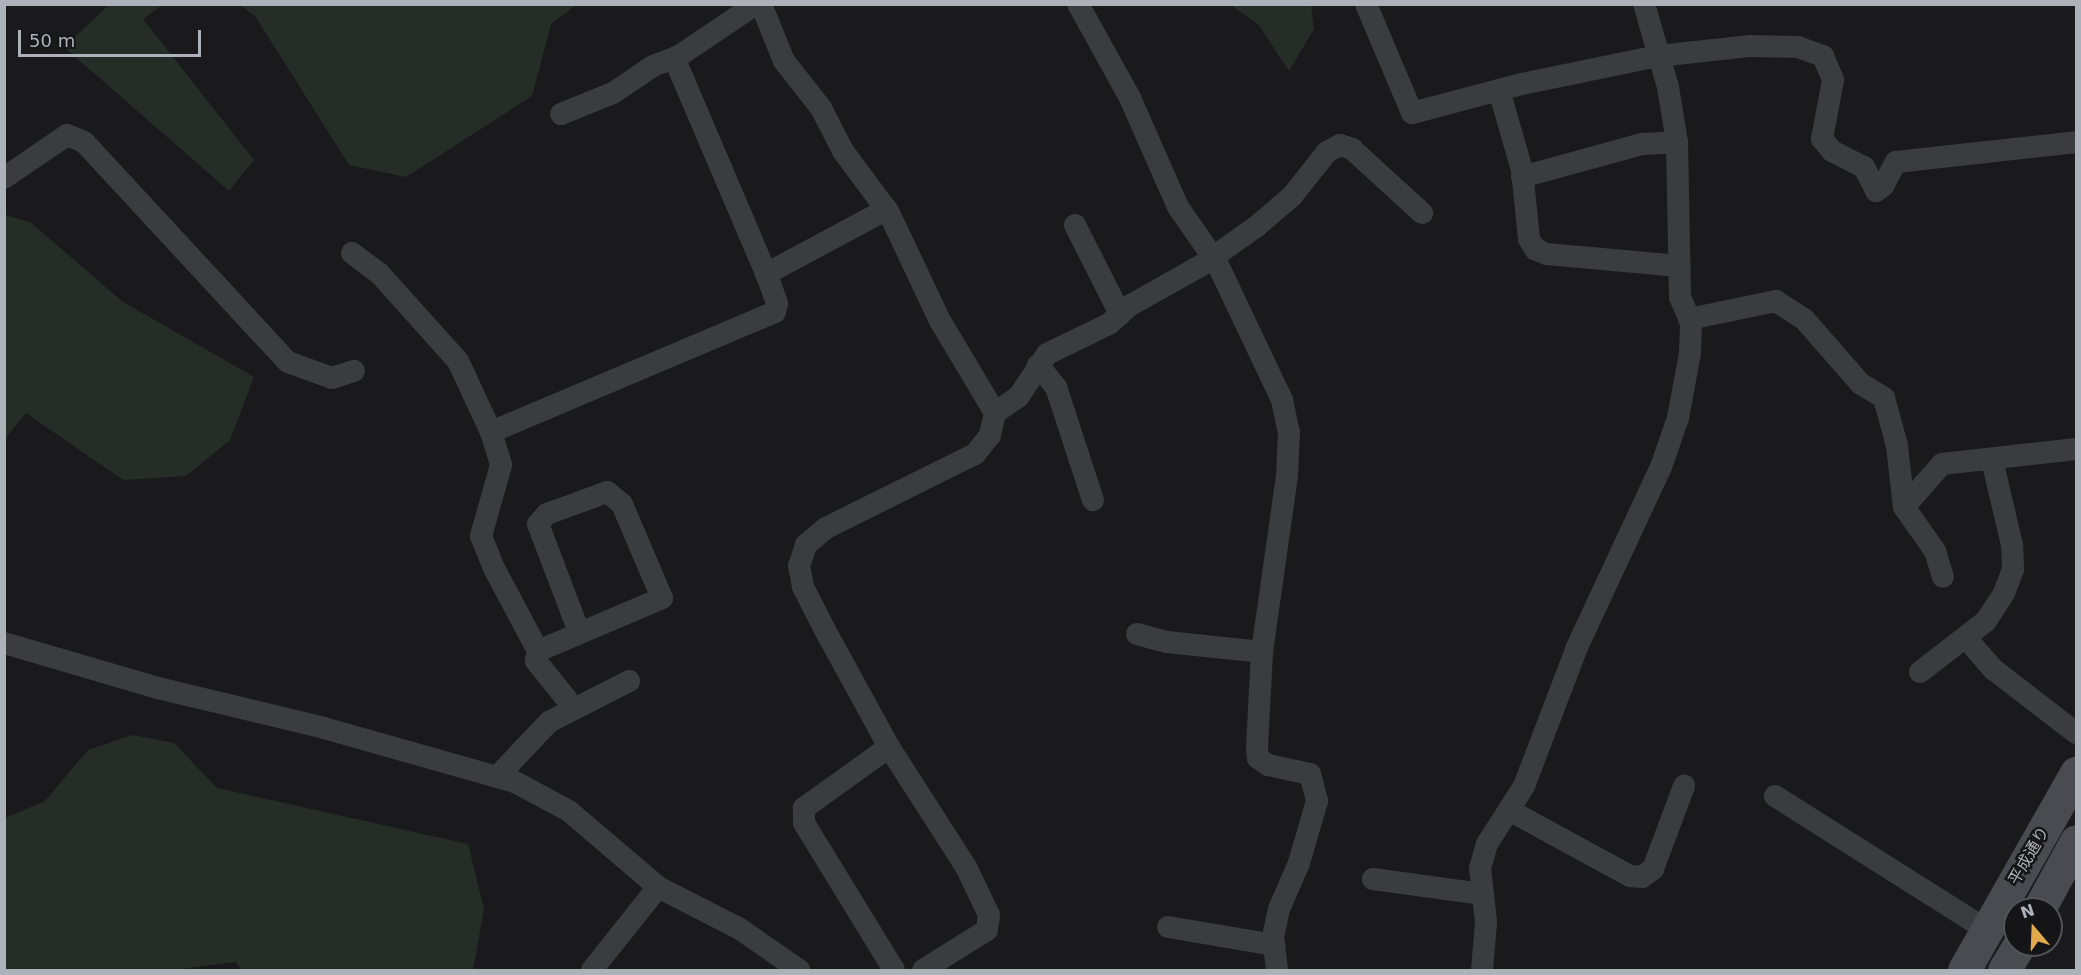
<!DOCTYPE html>
<html>
<head>
<meta charset="utf-8">
<style>
  body { margin:0 }
  #map { position:relative; width:2081px; height:975px; overflow:hidden; background:#1a1a1c; font-family:"DejaVu Sans","Noto Sans JP",sans-serif }
  div>[style] { position:absolute }
  .green>* { inset:0; background:#262d27 }
  .street>* { height:22px; margin:-11px; padding:0 11px; transform-origin:11px; border-radius:11px; background:#3b3c40 }
  .secondary>* { height:33px; margin:-16.5px; padding:0 16.5px; transform-origin:16.5px; border-radius:16.5px; background:#494b50 }
  span { translate:-50% -50%; white-space:nowrap; text-align:center; line-height:1.15; -webkit-text-stroke:5px #151517; paint-order:stroke }
  .street-label { font-size:16px; color:#adb2ba }
  .frame { position:absolute; inset:0; border:6px solid #adb2ba; pointer-events:none }
  .north { position:absolute; left:2003px; top:897px; width:60px; height:60px; box-sizing:border-box; background:#151517; border:2px solid #525458; border-radius:50%; rotate:341deg; font-size:16px; font-weight:700; line-height:24px; text-align:center; color:#adb2ba }
  .north::after { content:''; display:block; margin:auto; width:21px; height:27px; background:#e0aa4d; clip-path:polygon(50% 0,100% 100%,50% 72%,0 100%) }
  .scale { position:absolute; left:18px; top:30px; width:183px; height:27px; box-sizing:border-box; border:3px solid #adb2ba; border-top:0; padding-left:8px; font-size:18px; line-height:21px; white-space:nowrap; color:#adb2ba; -webkit-text-stroke:4px #151517; paint-order:stroke }
</style>
</head>
<body>
<div id="map">
  <div class="green">
    <div style="clip-path:polygon(109px 5px,162px 5px,143px 19px,254px 160px,229px 191px,64px 47px)"></div>
    <div style="clip-path:polygon(240px 5px,576px 5px,551px 24px,532px 96px,406px 177px,349px 165px,255px 16px)"></div>
    <div style="clip-path:polygon(1231px 5px,1311px 5px,1314px 29px,1289px 71px,1258px 24px)"></div>
    <div style="clip-path:polygon(5px 215px,30px 222px,123px 302px,254px 377px,230px 440px,186px 476px,123px 480px,26px 413px,5px 439px)"></div>
    <div style="clip-path:polygon(132px 735px,174px 743px,217px 788px,468px 844px,484px 909px,473px 970px,241px 970px,236px 962px,171px 970px,5px 970px,5px 818px,45px 801px,88px 750px)"></div>
  </div>
  <div class="street">
    <div style="left:761px;top:4px;width:61px;rotate:68deg"></div>
    <div style="left:784px;top:61px;width:60px;rotate:51.8deg"></div>
    <div style="left:821px;top:108px;width:48px;rotate:62.9deg"></div>
    <div style="left:843px;top:151px;width:77px;rotate:53.4deg"></div>
    <div style="left:889px;top:213px;width:117px;rotate:64.7deg"></div>
    <div style="left:939px;top:319px;width:109px;rotate:59.2deg"></div>
    <div style="left:995px;top:413px;width:23px;rotate:103deg"></div>
    <div style="left:990px;top:435px;width:24px;rotate:128deg"></div>
    <div style="left:975px;top:454px;width:166px;rotate:153.6deg"></div>
    <div style="left:826px;top:528px;width:26px;rotate:140deg"></div>
    <div style="left:806px;top:545px;width:22px;rotate:108deg"></div>
    <div style="left:799px;top:566px;width:21px;rotate:79deg"></div>
    <div style="left:803px;top:587px;width:48px;rotate:62.9deg"></div>
    <div style="left:825px;top:630px;width:133px;rotate:61.3deg"></div>
    <div style="left:889px;top:747px;width:143px;rotate:57.3deg"></div>
    <div style="left:966px;top:867px;width:53px;rotate:64.4deg"></div>
    <div style="left:989px;top:915px;width:15px;rotate:98deg"></div>
    <div style="left:987px;top:930px;width:75px;rotate:148deg"></div>
    <div style="left:1078px;top:4px;width:107px;rotate:61deg"></div>
    <div style="left:1130px;top:98px;width:119px;rotate:66.2deg"></div>
    <div style="left:1178px;top:207px;width:68px;rotate:55.1deg"></div>
    <div style="left:1217px;top:263px;width:152px;rotate:64.6deg"></div>
    <div style="left:1282px;top:400px;width:33px;rotate:78deg"></div>
    <div style="left:1289px;top:432px;width:44px;rotate:92.6deg"></div>
    <div style="left:1287px;top:476px;width:178px;rotate:98.1deg"></div>
    <div style="left:1262px;top:652px;width:95px;rotate:93deg"></div>
    <div style="left:1257px;top:747px;width:11px;rotate:85deg"></div>
    <div style="left:1258px;top:758px;width:12px;rotate:35deg"></div>
    <div style="left:1268px;top:765px;width:43px;rotate:12.1deg"></div>
    <div style="left:1310px;top:774px;width:28px;rotate:75deg"></div>
    <div style="left:1317px;top:801px;width:65px;rotate:106.2deg"></div>
    <div style="left:1299px;top:863px;width:50px;rotate:113.5deg"></div>
    <div style="left:1279px;top:909px;width:29px;rotate:102deg"></div>
    <div style="left:1273px;top:937px;width:33px;rotate:83deg"></div>
    <div style="left:1366px;top:4px;width:118px;rotate:67.1deg"></div>
    <div style="left:1412px;top:113px;width:114px;rotate:-14.8deg"></div>
    <div style="left:1522px;top:84px;width:140px;rotate:-11.6deg"></div>
    <div style="left:1659px;top:56px;width:92px;rotate:-6.3deg"></div>
    <div style="left:1750px;top:46px;width:48px;rotate:1.2deg"></div>
    <div style="left:1798px;top:47px;width:27px;rotate:20deg"></div>
    <div style="left:1823px;top:56px;width:26px;rotate:67deg"></div>
    <div style="left:1833px;top:80px;width:60px;rotate:100.6deg"></div>
    <div style="left:1822px;top:139px;width:16px;rotate:50deg"></div>
    <div style="left:1832px;top:151px;width:36px;rotate:27deg"></div>
    <div style="left:1864px;top:167px;width:27px;rotate:63deg"></div>
    <div style="left:1876px;top:191px;width:9px;rotate:-36deg"></div>
    <div style="left:1883px;top:186px;width:27px;rotate:-62deg"></div>
    <div style="left:1896px;top:162px;width:181px;rotate:-6.3deg"></div>
    <div style="left:1499px;top:90px;width:83px;rotate:74deg"></div>
    <div style="left:1522px;top:170px;width:69px;rotate:84.2deg"></div>
    <div style="left:1529px;top:239px;width:12px;rotate:59deg"></div>
    <div style="left:1535px;top:249px;width:13px;rotate:23deg"></div>
    <div style="left:1547px;top:254px;width:133px;rotate:5.2deg"></div>
    <div style="left:561px;top:114px;width:56px;rotate:-22deg"></div>
    <div style="left:613px;top:93px;width:48px;rotate:-34deg"></div>
    <div style="left:653px;top:66px;width:28px;rotate:-21deg"></div>
    <div style="left:679px;top:56px;width:93px;rotate:-34deg"></div>
    <div style="left:1522px;top:177px;width:124px;rotate:-15.4deg"></div>
    <div style="left:1642px;top:144px;width:35px;rotate:-3deg"></div>
    <div style="left:4px;top:178px;width:76px;rotate:-34.3deg"></div>
    <div style="left:67px;top:135px;width:18px;rotate:22deg"></div>
    <div style="left:84px;top:142px;width:300px;rotate:47.2deg"></div>
    <div style="left:288px;top:362px;width:47px;rotate:20deg"></div>
    <div style="left:332px;top:378px;width:23px;rotate:-18deg"></div>
    <div style="left:1075px;top:225px;width:100px;rotate:63.2deg"></div>
    <div style="left:352px;top:253px;width:34px;rotate:37deg"></div>
    <div style="left:379px;top:273px;width:118px;rotate:48.1deg"></div>
    <div style="left:458px;top:361px;width:78px;rotate:65.1deg"></div>
    <div style="left:491px;top:432px;width:34px;rotate:73deg"></div>
    <div style="left:501px;top:465px;width:74px;rotate:105.7deg"></div>
    <div style="left:481px;top:536px;width:37px;rotate:68deg"></div>
    <div style="left:495px;top:570px;width:92px;rotate:62deg"></div>
    <div style="left:766px;top:274px;width:137px;rotate:-28.2deg"></div>
    <div style="left:1689px;top:319px;width:89px;rotate:-11.7deg"></div>
    <div style="left:1776px;top:301px;width:33px;rotate:33deg"></div>
    <div style="left:1804px;top:319px;width:86px;rotate:48.8deg"></div>
    <div style="left:1861px;top:384px;width:27px;rotate:31deg"></div>
    <div style="left:1884px;top:398px;width:50px;rotate:74.8deg"></div>
    <div style="left:1897px;top:446px;width:61px;rotate:83.5deg"></div>
    <div style="left:1904px;top:507px;width:54px;rotate:54.8deg"></div>
    <div style="left:1935px;top:551px;width:27px;rotate:73deg"></div>
    <div style="left:1038px;top:365px;width:28px;rotate:51deg"></div>
    <div style="left:1056px;top:387px;width:119px;rotate:71.9deg"></div>
    <div style="left:995px;top:413px;width:29px;rotate:-35deg"></div>
    <div style="left:1019px;top:396px;width:50px;rotate:-56.3deg"></div>
    <div style="left:1047px;top:354px;width:69px;rotate:-25.8deg"></div>
    <div style="left:1109px;top:324px;width:27px;rotate:-42deg"></div>
    <div style="left:1129px;top:306px;width:84px;rotate:-29.3deg"></div>
    <div style="left:1202px;top:265px;width:67px;rotate:-35.3deg"></div>
    <div style="left:1257px;top:226px;width:46px;rotate:-40.6deg"></div>
    <div style="left:1292px;top:196px;width:56px;rotate:-51.5deg"></div>
    <div style="left:1327px;top:152px;width:15px;rotate:-28deg"></div>
    <div style="left:1340px;top:145px;width:13px;rotate:18deg"></div>
    <div style="left:1352px;top:149px;width:95px;rotate:42.4deg"></div>
    <div style="left:491px;top:432px;width:308px;rotate:-22.9deg"></div>
    <div style="left:775px;top:312px;width:9px;rotate:-77deg"></div>
    <div style="left:777px;top:303px;width:27px;rotate:-110deg"></div>
    <div style="left:768px;top:278px;width:239px;rotate:-113.1deg"></div>
    <div style="left:1904px;top:507px;width:57px;rotate:-48.5deg"></div>
    <div style="left:1942px;top:464px;width:135px;rotate:-6.4deg"></div>
    <div style="left:1137px;top:634px;width:31px;rotate:15deg"></div>
    <div style="left:1167px;top:642px;width:96px;rotate:6deg"></div>
    <div style="left:1966px;top:638px;width:41px;rotate:48.9deg"></div>
    <div style="left:1993px;top:669px;width:105px;rotate:37.6deg"></div>
    <div style="left:4px;top:643px;width:160px;rotate:16.3deg"></div>
    <div style="left:158px;top:688px;width:171px;rotate:13.5deg"></div>
    <div style="left:324px;top:728px;width:198px;rotate:15.8deg"></div>
    <div style="left:515px;top:782px;width:61px;rotate:28.2deg"></div>
    <div style="left:569px;top:811px;width:117px;rotate:40.5deg"></div>
    <div style="left:658px;top:887px;width:92px;rotate:27.1deg"></div>
    <div style="left:740px;top:929px;width:72px;rotate:34.8deg"></div>
    <div style="left:1920px;top:672px;width:83px;rotate:-37.7deg"></div>
    <div style="left:1986px;top:621px;width:33px;rotate:-57deg"></div>
    <div style="left:2004px;top:593px;width:26px;rotate:-69deg"></div>
    <div style="left:2013px;top:569px;width:24px;rotate:-92deg"></div>
    <div style="left:2012px;top:545px;width:87px;rotate:-103.2deg"></div>
    <div style="left:573px;top:707px;width:59px;rotate:-128.8deg"></div>
    <div style="left:536px;top:661px;width:10px;rotate:-79deg"></div>
    <div style="left:538px;top:651px;width:135px;rotate:-23.1deg"></div>
    <div style="left:662px;top:598px;width:102px;rotate:-113.1deg"></div>
    <div style="left:622px;top:504px;width:19px;rotate:-141deg"></div>
    <div style="left:607px;top:492px;width:64px;rotate:159.9deg"></div>
    <div style="left:547px;top:514px;width:13px;rotate:132deg"></div>
    <div style="left:538px;top:524px;width:116px;rotate:69.2deg"></div>
    <div style="left:889px;top:747px;width:105px;rotate:144.3deg"></div>
    <div style="left:804px;top:808px;width:15px;rotate:90deg"></div>
    <div style="left:804px;top:823px;width:172px;rotate:58.5deg"></div>
    <div style="left:497px;top:777px;width:76px;rotate:-46.6deg"></div>
    <div style="left:549px;top:722px;width:90px;rotate:-27.1deg"></div>
    <div style="left:1775px;top:796px;width:251px;rotate:32.3deg"></div>
    <div style="left:1509px;top:810px;width:138px;rotate:28.6deg"></div>
    <div style="left:1630px;top:876px;width:12px;rotate:5deg"></div>
    <div style="left:1642px;top:877px;width:14px;rotate:-36deg"></div>
    <div style="left:1653px;top:869px;width:89px;rotate:-69.5deg"></div>
    <div style="left:1373px;top:879px;width:111px;rotate:7.8deg"></div>
    <div style="left:1168px;top:927px;width:108px;rotate:9.6deg"></div>
    <div style="left:592px;top:970px;width:106px;rotate:-51.5deg"></div>
    <div style="left:1482px;top:970px;width:48px;rotate:-85.2deg"></div>
    <div style="left:1486px;top:922px;width:54px;rotate:-96.3deg"></div>
    <div style="left:1480px;top:868px;width:25px;rotate:-74deg"></div>
    <div style="left:1487px;top:844px;width:69px;rotate:-57.5deg"></div>
    <div style="left:1524px;top:786px;width:149px;rotate:-69.1deg"></div>
    <div style="left:1577px;top:647px;width:199px;rotate:-65deg"></div>
    <div style="left:1661px;top:467px;width:52px;rotate:-70.9deg"></div>
    <div style="left:1678px;top:418px;width:66px;rotate:-79.5deg"></div>
    <div style="left:1690px;top:353px;width:31px;rotate:-88deg"></div>
    <div style="left:1691px;top:322px;width:27px;rotate:-114deg"></div>
    <div style="left:1680px;top:297px;width:155px;rotate:-91.1deg"></div>
    <div style="left:1677px;top:142px;width:56px;rotate:-99.3deg"></div>
    <div style="left:1668px;top:87px;width:86px;rotate:-106.1deg"></div>
  </div>
  <div class="secondary">
    <div style="left:2039px;top:909px;width:77px;rotate:-61.4deg"></div>
    <div style="left:1964px;top:970px;width:227px;rotate:-60.4deg"></div>
    <div style="left:2004px;top:970px;width:29px;rotate:-59deg"></div>
  </div>
  <div class="street-label">
    <span style="left:2029px;top:856px;rotate:-60deg">平成通り</span>
  </div>
  <div class="frame"></div>
  <div class="north">N</div>
  <div class="scale">50 m</div>
</div>
</body>
</html>
